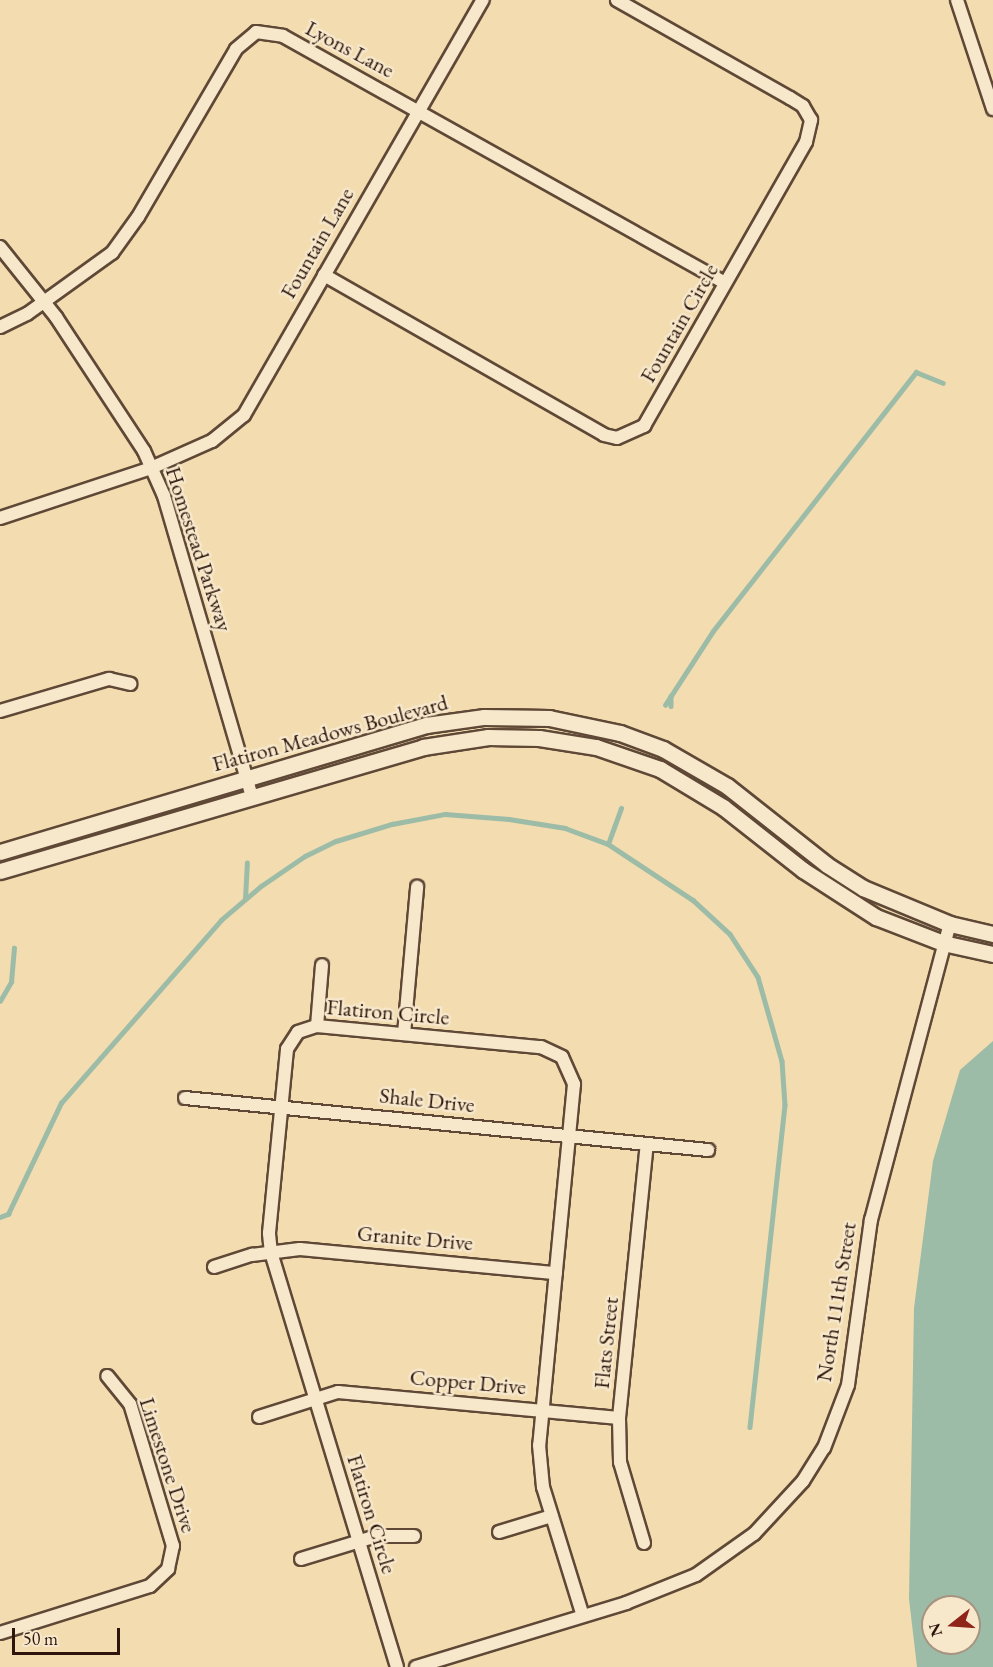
<!DOCTYPE html>
<html>
<head>
<meta charset="utf-8">
<style>
  body { margin:0 }
  #map { position:relative; width:993px; height:1667px; overflow:hidden; background:#f2dcb0; font-family:"EB Garamond",serif }
  div>[style] { position:absolute }
  .water>* { inset:0; background:#9cbca7 }
  .stream>* { height:4.5px; margin:-2.25px; padding:0 2.25px; transform-origin:2.25px; border-radius:2.25px; background:#9cbca7 }
  .roads { filter:drop-shadow(2px 0 #5f4836) drop-shadow(-2px 0 #5f4836) drop-shadow(0 2px #5f4836) drop-shadow(0 -2px #5f4836) }
  .minor>* { height:12px; margin:-6px; padding:0 6px; transform-origin:6px; border-radius:6px; background:#f7e8cc }
  .tertiary>* { height:15px; margin:-7.5px; padding:0 7.5px; transform-origin:7.5px; border-radius:7.5px; background:#f7e8cc }
  span { translate:-50% -50%; white-space:nowrap; text-align:center; line-height:1.15; -webkit-text-stroke:5px #f7e8cc; paint-order:stroke }
  .street-label { font-size:22px; color:#2e160d }
  .north { position:absolute; left:921px; top:1595px; width:60px; height:60px; box-sizing:border-box; background:#f7e8cc; border:2px solid #a79480; border-radius:50%; rotate:253deg; font-size:16px; font-weight:700; line-height:24px; text-align:center; color:#2e160d }
  .north::after { content:''; display:block; margin:auto; width:21px; height:27px; background:#8f2418; clip-path:polygon(50% 0,100% 100%,50% 72%,0 100%) }
  .scale { position:absolute; left:12px; top:1628px; width:108px; height:27px; box-sizing:border-box; border:3px solid #2e160d; border-top:0; padding-left:8px; font-size:18px; line-height:21px; white-space:nowrap; color:#2e160d; -webkit-text-stroke:4px #f7e8cc; paint-order:stroke }
</style>
</head>
<body>
<div id="map">
  <div class="water">
    <div style="clip-path:polygon(evenodd,993px 1041px,993px 1667px,917px 1667px,909px 1599px,914px 1308px,933px 1161px,960px 1070px,993px 1041px,933px 1607px,969px 1607px,969px 1643px,933px 1643px,933px 1607px)"></div>
  </div>
  <div class="stream">
    <div style="left:671px;top:696px;width:10px;rotate:90deg"></div>
    <div style="left:665px;top:705px;width:88px;rotate:-57deg"></div>
    <div style="left:713px;top:631px;width:329px;rotate:-51.9deg"></div>
    <div style="left:916px;top:372px;width:29px;rotate:22deg"></div>
    <div style="left:608px;top:844px;width:102px;rotate:33.4deg"></div>
    <div style="left:693px;top:900px;width:50px;rotate:42.6deg"></div>
    <div style="left:730px;top:934px;width:51px;rotate:56.9deg"></div>
    <div style="left:758px;top:977px;width:87px;rotate:74.1deg"></div>
    <div style="left:782px;top:1061px;width:44px;rotate:86.1deg"></div>
    <div style="left:785px;top:1105px;width:324px;rotate:96.2deg"></div>
    <div style="left:245px;top:899px;width:36px;rotate:-87deg"></div>
    <div style="left:0;top:1001px;width:22px;rotate:-60deg"></div>
    <div style="left:11px;top:982px;width:34px;rotate:-85deg"></div>
    <div style="left:0;top:1217px;width:9px;rotate:-21deg"></div>
    <div style="left:8px;top:1214px;width:123px;rotate:-64.5deg"></div>
    <div style="left:61px;top:1103px;width:243px;rotate:-48.8deg"></div>
    <div style="left:221px;top:920px;width:52px;rotate:-40.4deg"></div>
    <div style="left:261px;top:886px;width:53px;rotate:-34.3deg"></div>
    <div style="left:305px;top:856px;width:34px;rotate:-26deg"></div>
    <div style="left:336px;top:841px;width:59px;rotate:-16.9deg"></div>
    <div style="left:392px;top:824px;width:54px;rotate:-10.7deg"></div>
    <div style="left:445px;top:814px;width:64px;rotate:4.5deg"></div>
    <div style="left:509px;top:819px;width:57px;rotate:9.1deg"></div>
    <div style="left:565px;top:828px;width:46px;rotate:20.4deg"></div>
    <div style="left:608px;top:844px;width:38px;rotate:-70deg"></div>
  </div>
  <div class="roads">
    <div class="minor">
      <div style="left:957px;top:0;width:115px;rotate:71.7deg"></div>
      <div style="left:0;top:247px;width:90px;rotate:51.3deg"></div>
      <div style="left:56px;top:317px;width:160px;rotate:56.7deg"></div>
      <div style="left:144px;top:451px;width:49px;rotate:66deg"></div>
      <div style="left:164px;top:496px;width:313px;rotate:73.7deg"></div>
      <div style="left:324px;top:275px;width:322px;rotate:29.7deg"></div>
      <div style="left:604px;top:435px;width:13px;rotate:13deg"></div>
      <div style="left:617px;top:438px;width:30px;rotate:-24deg"></div>
      <div style="left:644px;top:426px;width:327px;rotate:-60.3deg"></div>
      <div style="left:806px;top:142px;width:23px;rotate:-77deg"></div>
      <div style="left:811px;top:120px;width:16px;rotate:-120deg"></div>
      <div style="left:803px;top:106px;width:15px;rotate:-148deg"></div>
      <div style="left:790px;top:98px;width:199px;rotate:-150.5deg"></div>
      <div style="left:0;top:327px;width:30px;rotate:-26deg"></div>
      <div style="left:27px;top:314px;width:105px;rotate:-35.7deg"></div>
      <div style="left:112px;top:253px;width:44px;rotate:-54.2deg"></div>
      <div style="left:138px;top:217px;width:194px;rotate:-59.7deg"></div>
      <div style="left:236px;top:49px;width:26px;rotate:-40deg"></div>
      <div style="left:256px;top:32px;width:27px;rotate:8deg"></div>
      <div style="left:283px;top:36px;width:506px;rotate:29.2deg"></div>
      <div style="left:0;top:518px;width:159px;rotate:-18.3deg"></div>
      <div style="left:151px;top:468px;width:67px;rotate:-23.9deg"></div>
      <div style="left:212px;top:441px;width:41px;rotate:-39.1deg"></div>
      <div style="left:244px;top:415px;width:479px;rotate:-60.1deg"></div>
      <div style="left:0;top:711px;width:114px;rotate:-16.4deg"></div>
      <div style="left:109px;top:679px;width:22px;rotate:13deg"></div>
      <div style="left:317px;top:1026px;width:61px;rotate:-85.3deg"></div>
      <div style="left:404px;top:1034px;width:148px;rotate:-84.9deg"></div>
      <div style="left:185px;top:1098px;width:526px;rotate:5.68deg"></div>
      <div style="left:214px;top:1267px;width:40px;rotate:-18deg"></div>
      <div style="left:252px;top:1255px;width:48px;rotate:-7.1deg"></div>
      <div style="left:300px;top:1249px;width:257px;rotate:5.4deg"></div>
      <div style="left:259px;top:1417px;width:83px;rotate:-17.6deg"></div>
      <div style="left:338px;top:1392px;width:282px;rotate:5.3deg"></div>
      <div style="left:499px;top:1532px;width:55px;rotate:-16.8deg"></div>
      <div style="left:644px;top:1543px;width:84px;rotate:-106.5deg"></div>
      <div style="left:620px;top:1462px;width:44px;rotate:-91.3deg"></div>
      <div style="left:619px;top:1418px;width:275px;rotate:-84.2deg"></div>
      <div style="left:301px;top:1559px;width:78px;rotate:-17deg"></div>
      <div style="left:376px;top:1536px;width:38px"></div>
      <div style="left:0;top:1633px;width:157px;rotate:-17.4deg"></div>
      <div style="left:150px;top:1586px;width:25px;rotate:-43deg"></div>
      <div style="left:168px;top:1569px;width:24px;rotate:-78deg"></div>
      <div style="left:173px;top:1546px;width:148px;rotate:-106.8deg"></div>
      <div style="left:130px;top:1404px;width:36px;rotate:-129deg"></div>
      <div style="left:397px;top:1667px;width:433px;rotate:-106.9deg"></div>
      <div style="left:271px;top:1253px;width:20px;rotate:-96deg"></div>
      <div style="left:269px;top:1233px;width:185px;rotate:-84.4deg"></div>
      <div style="left:287px;top:1049px;width:20px;rotate:-57deg"></div>
      <div style="left:298px;top:1032px;width:20px;rotate:-18deg"></div>
      <div style="left:317px;top:1026px;width:225px;rotate:5.4deg"></div>
      <div style="left:541px;top:1047px;width:23px;rotate:25deg"></div>
      <div style="left:562px;top:1057px;width:30px;rotate:66deg"></div>
      <div style="left:574px;top:1084px;width:363px;rotate:95.5deg"></div>
      <div style="left:539px;top:1445px;width:42px;rotate:84.6deg"></div>
      <div style="left:543px;top:1487px;width:135px;rotate:72.8deg"></div>
      <div style="left:416px;top:1667px;width:220px;rotate:-16.9deg"></div>
      <div style="left:626px;top:1603px;width:75px;rotate:-21.8deg"></div>
      <div style="left:696px;top:1575px;width:71px;rotate:-35.3deg"></div>
      <div style="left:754px;top:1534px;width:72px;rotate:-47.2deg"></div>
      <div style="left:803px;top:1481px;width:39px;rotate:-58deg"></div>
      <div style="left:824px;top:1448px;width:67px;rotate:-69.1deg"></div>
      <div style="left:848px;top:1385px;width:167px;rotate:-82.1deg"></div>
      <div style="left:871px;top:1220px;width:306px;rotate:-75.1deg"></div>
    </div>
    <div class="tertiary">
      <div style="left:0;top:852px;width:445px;rotate:-16.6deg"></div>
      <div style="left:426px;top:725px;width:59px;rotate:-7.9deg"></div>
      <div style="left:484px;top:717px;width:65px;rotate:0.9deg"></div>
      <div style="left:549px;top:718px;width:73px;rotate:11.9deg"></div>
      <div style="left:620px;top:733px;width:46px;rotate:20.4deg"></div>
      <div style="left:663px;top:749px;width:74px;rotate:30deg"></div>
      <div style="left:727px;top:786px;width:127px;rotate:38.3deg"></div>
      <div style="left:827px;top:865px;width:43px;rotate:32.6deg"></div>
      <div style="left:863px;top:888px;width:94px;rotate:22.5deg"></div>
      <div style="left:950px;top:924px;width:44px;rotate:13.1deg"></div>
      <div style="left:0;top:871px;width:441px;rotate:-16.3deg"></div>
      <div style="left:423px;top:747px;width:66px;rotate:-8.7deg"></div>
      <div style="left:488px;top:737px;width:51px;rotate:1.1deg"></div>
      <div style="left:539px;top:738px;width:58px;rotate:9deg"></div>
      <div style="left:596px;top:747px;width:68px;rotate:19deg"></div>
      <div style="left:660px;top:769px;width:74px;rotate:31.1deg"></div>
      <div style="left:723px;top:807px;width:102px;rotate:38.2deg"></div>
      <div style="left:803px;top:870px;width:87px;rotate:32.8deg"></div>
      <div style="left:876px;top:917px;width:72px;rotate:21.2deg"></div>
      <div style="left:943px;top:943px;width:51px;rotate:12.4deg"></div>
    </div>
  </div>
  <div class="street-label">
    <span style="left:350px;top:49px;rotate:28deg">Lyons Lane</span>
    <span style="left:317px;top:243px;rotate:-60deg">Fountain Lane</span>
    <span style="left:679px;top:323px;rotate:-60deg">Fountain Circle</span>
    <span style="left:199px;top:549px;rotate:72deg">Homestead Parkway</span>
    <span style="left:330px;top:733px;rotate:-15deg">Flatiron Meadows Boulevard</span>
    <span style="left:388px;top:1012px;rotate:5deg">Flatiron Circle</span>
    <span style="left:427px;top:1100px;rotate:6deg">Shale Drive</span>
    <span style="left:415px;top:1238px;rotate:5deg">Granite Drive</span>
    <span style="left:836px;top:1302px;rotate:-81deg">North 111th Street</span>
    <span style="left:606px;top:1343px;rotate:-84deg">Flats Street</span>
    <span style="left:468px;top:1382px;rotate:5deg">Copper Drive</span>
    <span style="left:168px;top:1465px;rotate:72deg">Limestone Drive</span>
    <span style="left:372px;top:1514px;rotate:73deg">Flatiron Circle</span>
  </div>
  <div class="north">N</div>
  <div class="scale">50 m</div>
</div>
</body>
</html>
